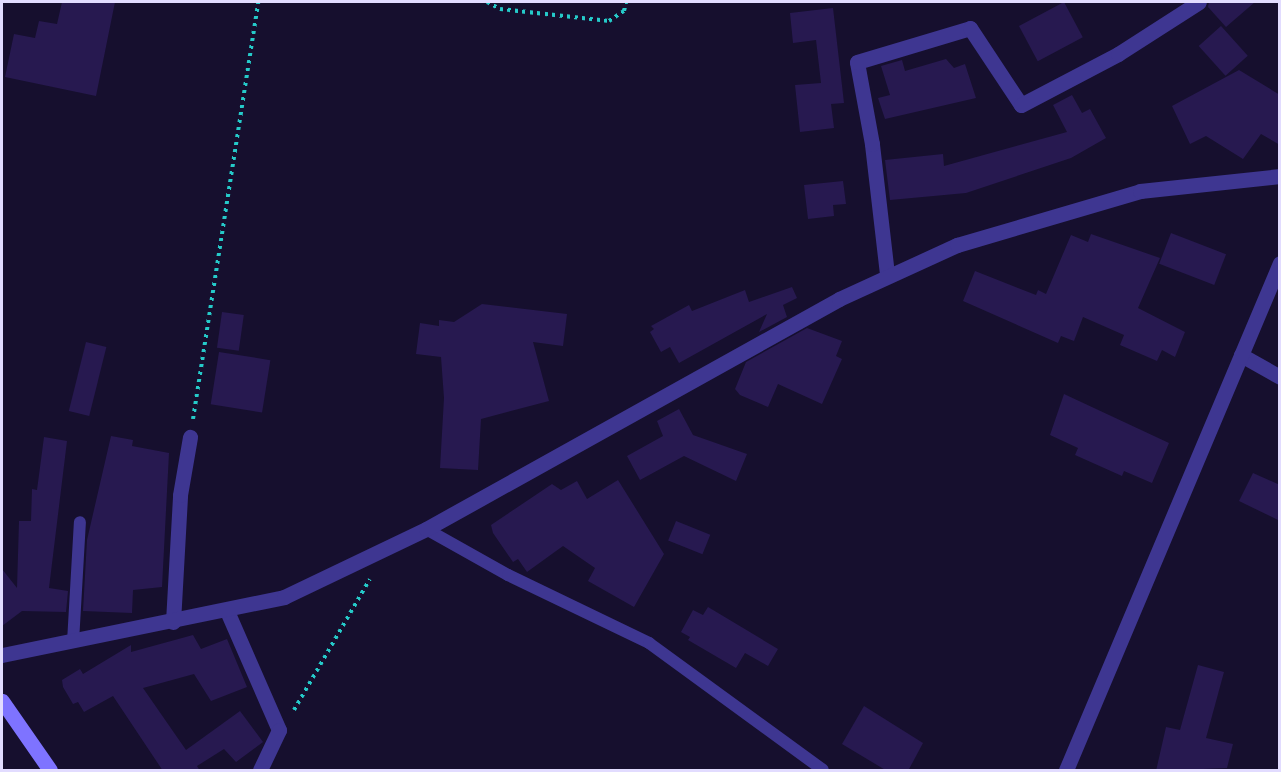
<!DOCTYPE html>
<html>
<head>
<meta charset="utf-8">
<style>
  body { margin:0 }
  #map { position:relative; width:1281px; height:772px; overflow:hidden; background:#160f2e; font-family:Inter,sans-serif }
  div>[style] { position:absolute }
  .building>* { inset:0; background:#271950; transform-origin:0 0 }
  .path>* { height:4px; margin-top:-2px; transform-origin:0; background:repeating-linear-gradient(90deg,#25cac9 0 3px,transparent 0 7.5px) }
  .service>* { height:12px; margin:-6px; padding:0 6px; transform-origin:6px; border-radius:6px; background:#3e3691 }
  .minor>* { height:15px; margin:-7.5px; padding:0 7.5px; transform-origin:7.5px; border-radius:7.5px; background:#3e3691 }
  .tertiary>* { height:15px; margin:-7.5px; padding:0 7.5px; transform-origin:7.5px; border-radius:7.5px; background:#3e3691 }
  .secondary>* { height:15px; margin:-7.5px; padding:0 7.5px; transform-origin:7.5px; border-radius:7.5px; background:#7e73ff }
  span { translate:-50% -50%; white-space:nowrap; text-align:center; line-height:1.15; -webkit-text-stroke:5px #160f2e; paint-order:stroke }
  .frame { position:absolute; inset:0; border:3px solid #e2dcff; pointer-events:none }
</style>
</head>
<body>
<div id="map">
  <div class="building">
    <div style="clip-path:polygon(62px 2px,115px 2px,96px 96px,5px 77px,14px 34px,35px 38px,39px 21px,57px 24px)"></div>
    <div style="left:1064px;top:2px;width:40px;height:51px;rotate:62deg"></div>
    <div style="clip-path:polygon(1209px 2px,1255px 2px,1226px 27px,1208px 7px)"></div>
    <div style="clip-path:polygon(833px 8px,844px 103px,831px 104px,834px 128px,800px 132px,795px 85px,821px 83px,816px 40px,793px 43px,790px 13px)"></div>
    <div style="left:1221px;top:26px;width:40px;height:30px;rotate:48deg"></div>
    <div style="clip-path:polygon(946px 59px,954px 68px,965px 64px,976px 98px,885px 119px,878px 98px,890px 95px,881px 66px,902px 60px,905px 71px)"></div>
    <div style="clip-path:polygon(1239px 70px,1280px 95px,1280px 145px,1261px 134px,1243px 159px,1206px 136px,1190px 144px,1172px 106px)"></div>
    <div style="clip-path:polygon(1072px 95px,1082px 113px,1090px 109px,1106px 138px,1071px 158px,966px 193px,890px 200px,885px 160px,943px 154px,944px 166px,1067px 132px,1053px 105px)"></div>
    <div style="clip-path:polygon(843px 181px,846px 204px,833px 205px,834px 216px,808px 219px,804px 185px)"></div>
    <div style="left:1171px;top:233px;width:59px;height:33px;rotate:21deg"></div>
    <div style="clip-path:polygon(1091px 234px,1160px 258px,1138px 308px,1185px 332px,1175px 357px,1162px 350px,1157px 361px,1120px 345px,1124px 335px,1083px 317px,1074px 341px,1061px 336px,1058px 343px,963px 301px,975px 271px,1036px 295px,1038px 290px,1046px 294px,1071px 235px,1088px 242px)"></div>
    <div style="clip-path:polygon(792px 287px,797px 298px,783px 305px,787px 317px,759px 332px,767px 314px,679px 363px,670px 347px,661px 352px,650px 332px,654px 329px,651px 326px,689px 305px,692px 311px,745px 290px,749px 302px)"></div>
    <div style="clip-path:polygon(482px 304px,567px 314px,563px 346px,533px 342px,549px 401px,481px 419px,478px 470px,440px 468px,444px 398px,441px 357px,416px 354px,420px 323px,439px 326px,439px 320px,454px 322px)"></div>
    <div style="left:222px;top:312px;width:22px;height:36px;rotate:8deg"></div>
    <div style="clip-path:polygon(807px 328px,842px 341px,836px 356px,842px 359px,822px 404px,778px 384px,768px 407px,740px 395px,735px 389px,746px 362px)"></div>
    <div style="left:86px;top:342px;width:21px;height:71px;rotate:14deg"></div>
    <div style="left:219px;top:352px;width:52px;height:53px;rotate:9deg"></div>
    <div style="clip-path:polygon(1064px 394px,1169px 443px,1152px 483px,1124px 471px,1122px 476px,1075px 455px,1078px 448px,1050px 435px)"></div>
    <div style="clip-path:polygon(679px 409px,693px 435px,747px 454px,736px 481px,684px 456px,640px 480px,627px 456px,663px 436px,657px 421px)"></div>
    <div style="clip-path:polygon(111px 436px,133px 440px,132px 446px,169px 453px,162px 587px,133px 590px,132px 613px,83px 611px,87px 540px)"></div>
    <div style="clip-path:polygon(44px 437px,67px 441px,49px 588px,68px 591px,66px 612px,22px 611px,2px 626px,2px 569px,17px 588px,19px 521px,31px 521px,32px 489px,37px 490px)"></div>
    <div style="clip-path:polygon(1253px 473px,1280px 485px,1280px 521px,1239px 501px)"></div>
    <div style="clip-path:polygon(618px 480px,664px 554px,634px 607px,588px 581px,595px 568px,563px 546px,527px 572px,518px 559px,513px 562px,493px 533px,491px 525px,552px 484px,561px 490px,577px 481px,587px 499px)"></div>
    <div style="left:676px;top:521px;width:37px;height:21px;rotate:22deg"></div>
    <div style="clip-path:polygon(708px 607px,778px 649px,768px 666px,745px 653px,736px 668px,688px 640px,690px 637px,681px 632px,693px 610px,703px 615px)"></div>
    <div style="clip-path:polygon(193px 635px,201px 649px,227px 639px,247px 687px,211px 701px,194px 674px,143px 688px,186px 750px,240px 711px,263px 742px,236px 762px,224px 749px,197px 766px,200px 771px,163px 771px,113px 696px,84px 712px,78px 702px,73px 704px,63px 687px,62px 680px,80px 669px,83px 674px,131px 645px,131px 652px)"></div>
    <div style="clip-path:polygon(1198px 665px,1224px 672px,1206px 738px,1233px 744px,1227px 768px,1156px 771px,1166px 727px,1180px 730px)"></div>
    <div style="clip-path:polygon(864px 706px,923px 743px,908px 771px,887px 771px,842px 744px)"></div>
  </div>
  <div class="path">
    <div style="left:487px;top:2px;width:15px;rotate:28deg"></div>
    <div style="left:500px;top:9px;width:110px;rotate:6.3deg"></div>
    <div style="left:609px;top:21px;width:18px;rotate:-34deg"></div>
    <div style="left:624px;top:11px;width:9px;rotate:-77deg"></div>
    <div style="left:193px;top:419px;width:422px;rotate:-81.1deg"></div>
    <div style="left:294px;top:710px;width:151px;rotate:-59.9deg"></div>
  </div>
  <div class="service">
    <div style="left:426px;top:529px;width:94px;rotate:29.3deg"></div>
    <div style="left:508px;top:575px;width:157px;rotate:25.7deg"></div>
    <div style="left:649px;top:643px;width:215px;rotate:36.1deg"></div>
    <div style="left:73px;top:642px;width:120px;rotate:-86.7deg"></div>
  </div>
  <div class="minor">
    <div style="left:887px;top:274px;width:131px;rotate:-96.6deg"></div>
    <div style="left:872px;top:144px;width:83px;rotate:-100.4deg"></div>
    <div style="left:857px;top:62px;width:118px;rotate:-16.7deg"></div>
    <div style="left:970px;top:28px;width:92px;rotate:56.5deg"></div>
    <div style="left:1021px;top:105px;width:110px;rotate:-27.7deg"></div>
    <div style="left:1118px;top:54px;width:96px;rotate:-32.7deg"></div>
    <div style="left:1241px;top:355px;width:45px;rotate:29.4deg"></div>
    <div style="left:227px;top:611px;width:130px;rotate:66.4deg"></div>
    <div style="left:279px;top:730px;width:44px;rotate:115.4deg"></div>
    <div style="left:173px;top:622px;width:127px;rotate:-86.8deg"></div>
    <div style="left:180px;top:495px;width:59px;rotate:-80.2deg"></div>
    <div style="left:2px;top:655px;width:288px;rotate:-11.6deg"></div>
    <div style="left:284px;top:597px;width:157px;rotate:-25.6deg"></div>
    <div style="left:426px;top:529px;width:473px;rotate:-29.1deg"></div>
    <div style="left:839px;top:299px;width:130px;rotate:-24.6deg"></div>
    <div style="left:957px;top:245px;width:191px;rotate:-16.4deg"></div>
    <div style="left:1140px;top:191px;width:141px;rotate:-6.1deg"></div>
  </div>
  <div class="tertiary">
    <div style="left:1066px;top:770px;width:550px;rotate:-67.12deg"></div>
  </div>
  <div class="secondary">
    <div style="left:2px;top:701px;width:84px;rotate:55.2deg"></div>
  </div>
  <div class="frame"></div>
</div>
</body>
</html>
